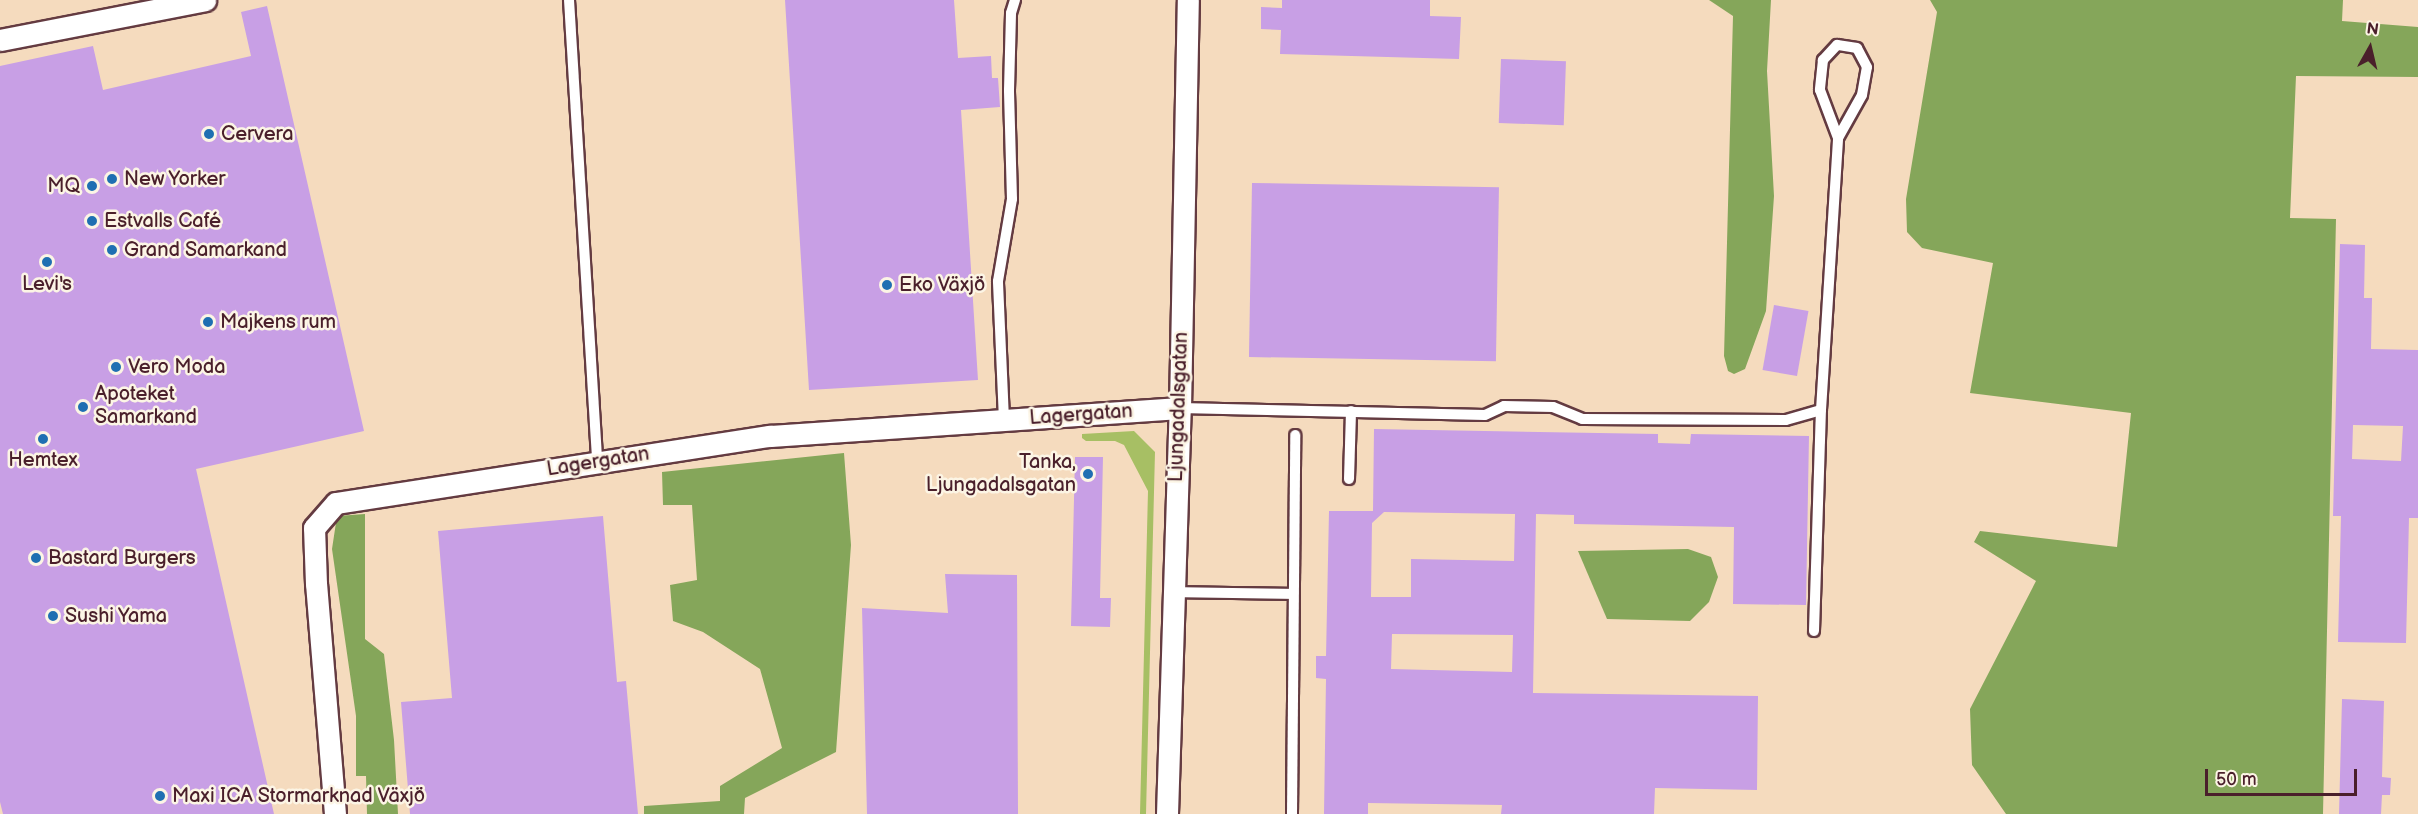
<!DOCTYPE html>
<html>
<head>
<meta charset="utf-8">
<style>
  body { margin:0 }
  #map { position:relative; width:2418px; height:814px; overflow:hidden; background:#f5dbbe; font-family:"Balsamiq Sans",sans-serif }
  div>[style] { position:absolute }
  .green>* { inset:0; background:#a7bf64 }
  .forest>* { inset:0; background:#85a65a }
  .building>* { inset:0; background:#c89fe5; transform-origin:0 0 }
  .roads { filter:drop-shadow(2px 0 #643b41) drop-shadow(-2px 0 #643b41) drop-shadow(0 2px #643b41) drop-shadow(0 -2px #643b41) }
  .service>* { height:10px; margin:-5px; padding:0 5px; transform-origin:5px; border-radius:5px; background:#fff }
  .minor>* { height:21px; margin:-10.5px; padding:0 10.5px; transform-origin:10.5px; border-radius:10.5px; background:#fff }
  .dots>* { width:16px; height:16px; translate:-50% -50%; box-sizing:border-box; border:3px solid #fcf5e5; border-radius:50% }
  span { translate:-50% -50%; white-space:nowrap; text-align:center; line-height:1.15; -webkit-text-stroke:5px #fcf5e5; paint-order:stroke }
  .poi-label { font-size:20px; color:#4a1f2b }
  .left { translate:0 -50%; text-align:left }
  .right { translate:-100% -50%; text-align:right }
  .street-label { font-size:20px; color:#4a1f2b }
  .north { position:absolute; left:2340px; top:18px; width:60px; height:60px; -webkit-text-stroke:4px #fcf5e5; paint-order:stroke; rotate:8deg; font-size:16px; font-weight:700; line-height:24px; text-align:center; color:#4a1f2b }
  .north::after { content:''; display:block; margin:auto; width:21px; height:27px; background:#4a1f2b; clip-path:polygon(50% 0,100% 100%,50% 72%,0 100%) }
  .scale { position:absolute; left:2205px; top:769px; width:152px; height:27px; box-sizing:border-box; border:3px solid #4a1f2b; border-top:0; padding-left:8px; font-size:18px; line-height:21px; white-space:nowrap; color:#4a1f2b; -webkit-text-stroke:4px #fcf5e5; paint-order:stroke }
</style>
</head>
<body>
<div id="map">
  <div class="green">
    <div style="clip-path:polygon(1134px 431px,1155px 452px,1146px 814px,1140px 814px,1148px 491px,1124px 445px,1115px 441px,1086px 441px,1082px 438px,1082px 434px)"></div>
  </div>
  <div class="forest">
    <div style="clip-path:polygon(1709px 0,1771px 0,1767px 71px,1774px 196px,1766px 311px,1745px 369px,1734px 374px,1728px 371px,1724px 356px,1733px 16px)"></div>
    <div style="clip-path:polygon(1930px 0,2343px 0,2342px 21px,2418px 27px,2418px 77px,2296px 76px,2290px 218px,2336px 219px,2323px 814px,2006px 814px,1972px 765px,1970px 709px,2036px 581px,1974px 542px,1980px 531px,2117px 547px,2131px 413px,1970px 393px,1993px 263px,1922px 248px,1907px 232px,1906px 199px,1937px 12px)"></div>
    <div style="clip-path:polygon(844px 453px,851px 545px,836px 752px,745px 798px,744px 814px,644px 814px,644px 806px,720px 801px,720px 786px,782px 748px,760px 669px,703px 632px,673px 621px,670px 585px,697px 580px,692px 505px,663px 505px,662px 472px)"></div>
    <div style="clip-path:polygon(365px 514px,365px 639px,384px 654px,394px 740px,398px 814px,367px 814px,366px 776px,356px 776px,356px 716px,332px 549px,337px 516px)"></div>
    <div style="clip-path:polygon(1688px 549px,1711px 557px,1718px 577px,1709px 602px,1690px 621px,1607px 619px,1578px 551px)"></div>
  </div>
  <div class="building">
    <div style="clip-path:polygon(785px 0,954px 0,958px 58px,991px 56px,992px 78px,998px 78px,1000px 107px,961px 110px,978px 380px,809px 390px)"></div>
    <div style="clip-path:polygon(1282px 0,1430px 0,1430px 16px,1461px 17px,1459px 59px,1280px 54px,1281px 30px,1261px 29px,1261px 7px,1282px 8px)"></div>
    <div style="clip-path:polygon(267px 6px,364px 431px,196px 469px,274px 814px,3px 814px,0 802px,0 66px,93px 46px,103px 90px,251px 56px,241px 12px)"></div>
    <div style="left:1501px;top:59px;width:65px;height:64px;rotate:2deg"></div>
    <div style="left:1252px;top:183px;width:247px;height:174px;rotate:1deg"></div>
    <div style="clip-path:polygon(evenodd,2340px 244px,2365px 245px,2364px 298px,2372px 298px,2371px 349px,2418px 350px,2418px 518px,2409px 518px,2406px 643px,2338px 642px,2341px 516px,2333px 516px,2340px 244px,2353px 425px,2403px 426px,2401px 461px,2352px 459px,2353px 425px)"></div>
    <div style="left:1774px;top:305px;width:35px;height:66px;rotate:10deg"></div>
    <div style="clip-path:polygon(evenodd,1374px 429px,1658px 434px,1658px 443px,1690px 444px,1691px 434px,1809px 436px,1806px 605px,1733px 604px,1734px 527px,1574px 524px,1574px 515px,1536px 514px,1533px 693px,1758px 696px,1757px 790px,1655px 788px,1654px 814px,1501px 814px,1502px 805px,1368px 803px,1368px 814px,1324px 814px,1326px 679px,1316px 678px,1316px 656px,1326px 656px,1329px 511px,1373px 511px,1374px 429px,1384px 512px,1515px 514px,1514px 561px,1411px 559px,1411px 597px,1371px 597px,1372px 523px,1384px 512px,1374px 429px,1392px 634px,1513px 635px,1512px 672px,1391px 669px,1392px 634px)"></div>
    <div style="clip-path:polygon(1075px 457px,1103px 457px,1100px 598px,1111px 598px,1110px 627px,1071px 626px)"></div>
    <div style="clip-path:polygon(603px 516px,617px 682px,626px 681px,638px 814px,410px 814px,401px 702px,452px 698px,438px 531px)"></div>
    <div style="clip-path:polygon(945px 574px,1017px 575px,1018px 814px,867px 814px,862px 608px,948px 613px)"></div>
    <div style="clip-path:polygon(2342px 699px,2384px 701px,2382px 777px,2391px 778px,2390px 795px,2382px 795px,2381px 814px,2339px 814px)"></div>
  </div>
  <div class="roads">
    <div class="service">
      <div style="left:569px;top:0;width:463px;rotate:86.5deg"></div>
      <div style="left:1180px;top:408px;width:305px;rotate:1.3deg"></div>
      <div style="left:1485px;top:415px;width:21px;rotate:-25deg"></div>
      <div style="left:1504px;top:406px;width:49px;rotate:1.2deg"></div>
      <div style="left:1553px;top:407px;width:31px;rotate:22deg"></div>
      <div style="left:1582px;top:419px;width:204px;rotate:0.3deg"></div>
      <div style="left:1786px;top:420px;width:36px;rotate:-16deg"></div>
      <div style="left:1821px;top:410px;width:273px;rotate:-86.4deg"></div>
      <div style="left:1838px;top:138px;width:49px;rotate:-60.8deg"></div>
      <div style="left:1862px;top:95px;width:28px;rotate:-80deg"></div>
      <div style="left:1867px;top:67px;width:21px;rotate:-118deg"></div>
      <div style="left:1857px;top:48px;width:20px;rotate:-171deg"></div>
      <div style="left:1837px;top:45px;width:21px;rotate:133deg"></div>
      <div style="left:1823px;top:60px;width:30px;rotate:96deg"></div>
      <div style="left:1820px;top:90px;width:51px;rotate:69.4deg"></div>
      <div style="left:1004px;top:420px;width:139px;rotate:-92.5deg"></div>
      <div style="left:998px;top:281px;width:83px;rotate:-80.3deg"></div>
      <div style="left:1012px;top:199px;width:109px;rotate:-91.6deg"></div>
      <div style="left:1009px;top:90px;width:77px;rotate:-88.5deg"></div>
      <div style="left:1011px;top:13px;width:14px;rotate:-73deg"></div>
      <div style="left:1349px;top:479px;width:68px;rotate:-88.3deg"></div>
      <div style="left:1172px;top:592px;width:121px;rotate:0.9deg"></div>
      <div style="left:1814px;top:631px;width:221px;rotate:-88.2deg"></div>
      <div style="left:1292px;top:814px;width:379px;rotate:-89.5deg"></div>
    </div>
    <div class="minor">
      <div style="left:0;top:40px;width:209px;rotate:-11deg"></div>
      <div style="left:335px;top:814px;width:231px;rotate:-94.7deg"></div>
      <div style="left:316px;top:584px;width:56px;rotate:-92deg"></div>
      <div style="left:314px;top:528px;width:33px;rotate:-49deg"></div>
      <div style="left:336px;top:503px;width:439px;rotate:-8.8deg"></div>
      <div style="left:770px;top:436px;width:411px;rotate:-3.9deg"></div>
      <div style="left:1167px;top:814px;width:406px;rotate:-88.2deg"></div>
      <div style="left:1180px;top:408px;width:408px;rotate:-88.9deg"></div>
    </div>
  </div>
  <div class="dots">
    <div style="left:209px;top:134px;background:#1f6fb2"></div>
    <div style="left:112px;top:179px;background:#1f6fb2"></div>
    <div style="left:92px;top:186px;background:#1f6fb2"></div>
    <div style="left:92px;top:221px;background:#1f6fb2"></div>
    <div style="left:112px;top:250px;background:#1f6fb2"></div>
    <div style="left:47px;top:262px;background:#1f6fb2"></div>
    <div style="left:887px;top:285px;background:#1f6fb2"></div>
    <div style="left:208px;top:322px;background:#1f6fb2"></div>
    <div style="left:116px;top:367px;background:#1f6fb2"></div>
    <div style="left:83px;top:407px;background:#1f6fb2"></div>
    <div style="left:43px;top:439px;background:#1f6fb2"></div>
    <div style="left:1088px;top:474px;background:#1f6fb2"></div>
    <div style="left:36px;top:558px;background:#1f6fb2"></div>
    <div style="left:53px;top:616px;background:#1f6fb2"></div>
    <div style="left:160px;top:796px;background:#1f6fb2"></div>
  </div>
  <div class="poi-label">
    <span class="left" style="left:221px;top:134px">Cervera</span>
    <span class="left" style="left:124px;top:179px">New Yorker</span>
    <span class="right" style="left:80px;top:186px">MQ</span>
    <span class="left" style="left:104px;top:221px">Estvalls Café</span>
    <span class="left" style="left:124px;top:250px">Grand Samarkand</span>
    <span style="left:47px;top:284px">Levi's</span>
    <span class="left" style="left:899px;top:285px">Eko Växjö</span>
    <span class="left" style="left:220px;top:322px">Majkens rum</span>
    <span class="left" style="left:128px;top:367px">Vero Moda</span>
    <span class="left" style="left:95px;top:406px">Apoteket<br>Samarkand</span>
    <span style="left:43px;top:460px">Hemtex</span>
    <span class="right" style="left:1076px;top:474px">Tanka,<br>Ljungadalsgatan</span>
    <span class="left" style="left:48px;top:558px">Bastard Burgers</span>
    <span class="left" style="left:65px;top:616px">Sushi Yama</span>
    <span class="left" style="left:172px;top:796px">Maxi ICA Stormarknad Växjö</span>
  </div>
  <div class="street-label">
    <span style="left:1179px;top:407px;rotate:-88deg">Ljungadalsgatan</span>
    <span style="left:1081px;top:415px;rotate:-4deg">Lagergatan</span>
    <span style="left:598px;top:462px;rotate:-9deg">Lagergatan</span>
  </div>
  <div class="north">N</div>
  <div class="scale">50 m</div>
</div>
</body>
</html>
